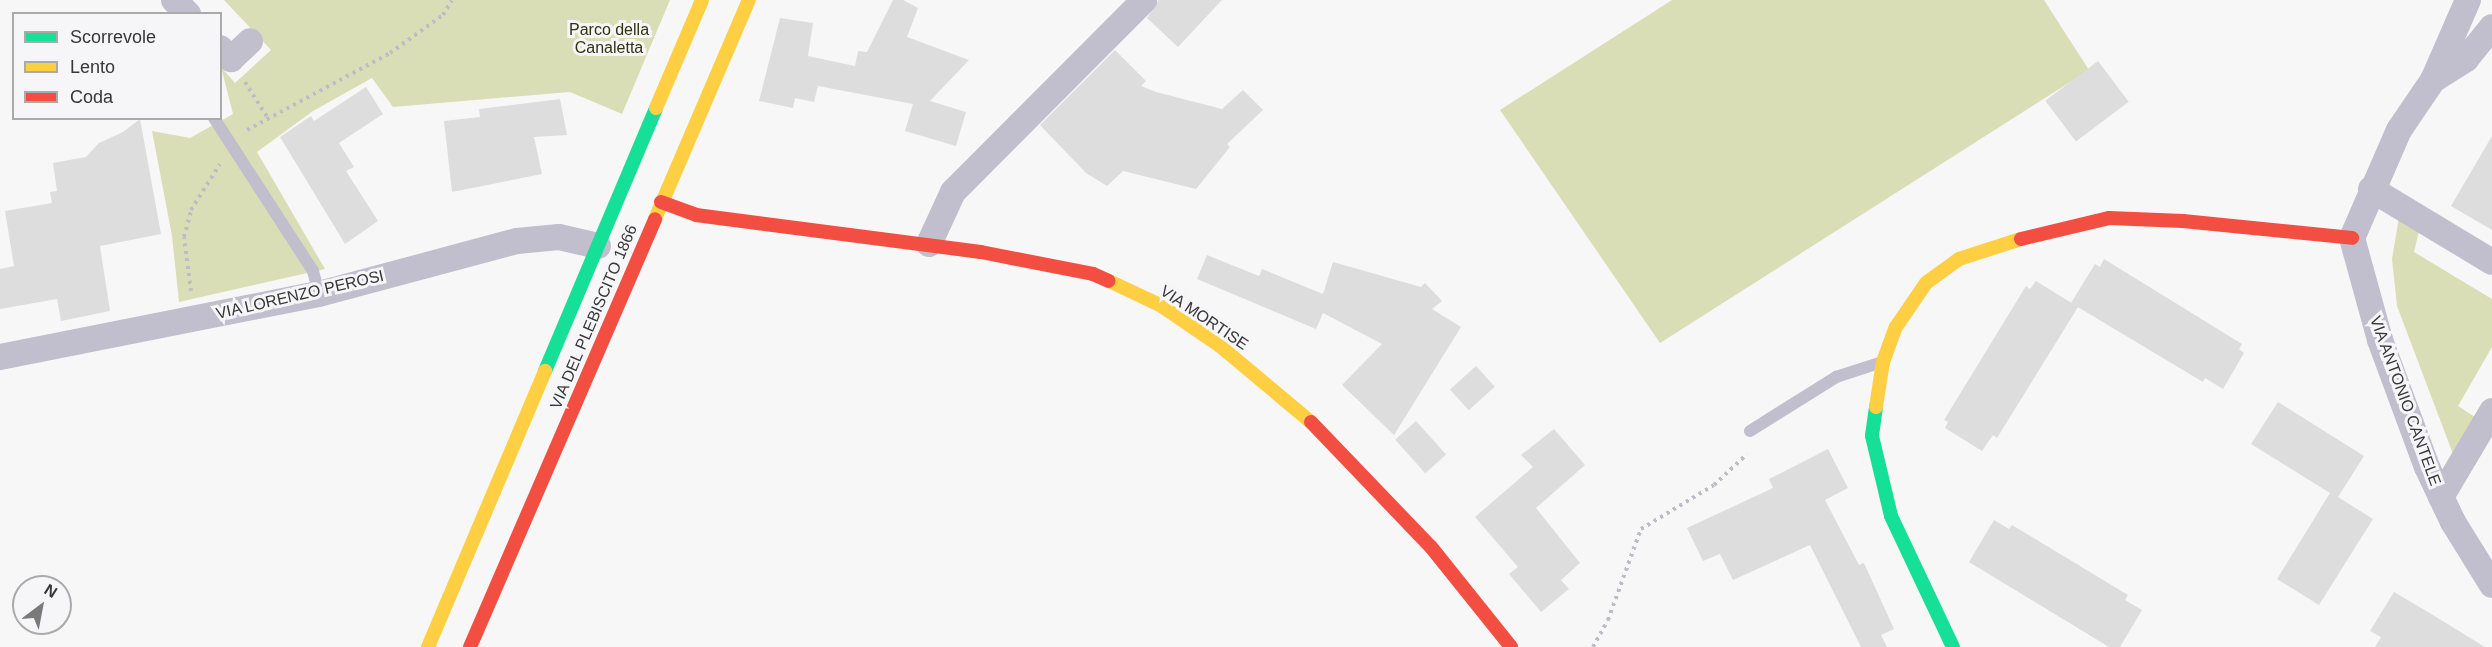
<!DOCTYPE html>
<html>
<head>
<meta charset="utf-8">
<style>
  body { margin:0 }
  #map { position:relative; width:2492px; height:647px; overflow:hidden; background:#f7f7f7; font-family:Arial,sans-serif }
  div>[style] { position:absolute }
  .green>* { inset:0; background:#dadeb6 }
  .building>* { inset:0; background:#ddd; transform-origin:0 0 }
  .path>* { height:4px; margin-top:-2px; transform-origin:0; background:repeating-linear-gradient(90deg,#bebdc7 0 3px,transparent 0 7.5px) }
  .lane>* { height:12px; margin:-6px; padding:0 6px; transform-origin:6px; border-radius:6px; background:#c1becd }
  .street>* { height:26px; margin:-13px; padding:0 13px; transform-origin:13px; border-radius:13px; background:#c1becd }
  .fast>* { height:14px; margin:-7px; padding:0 7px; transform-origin:7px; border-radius:7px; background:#16e098 }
  .slow>* { height:14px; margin:-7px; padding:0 7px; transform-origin:7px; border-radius:7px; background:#ffcf43 }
  .jam>* { height:14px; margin:-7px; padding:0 7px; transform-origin:7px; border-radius:7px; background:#f24e42 }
  span { translate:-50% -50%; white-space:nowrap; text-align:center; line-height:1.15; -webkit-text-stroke:6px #f6f6f8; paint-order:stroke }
  .park-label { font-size:16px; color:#31340e }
  .street-label { font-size:16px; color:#373738 }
  .legend { position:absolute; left:12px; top:12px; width:210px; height:108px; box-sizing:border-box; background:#f6f6f8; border:2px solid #aaaaab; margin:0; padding:8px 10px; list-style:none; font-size:18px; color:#373738 }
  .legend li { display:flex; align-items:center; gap:12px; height:30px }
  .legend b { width:30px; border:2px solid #aaaaab }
  .north { position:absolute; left:12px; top:575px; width:60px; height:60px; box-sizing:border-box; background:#f6f6f8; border:2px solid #aaaaab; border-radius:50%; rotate:32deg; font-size:16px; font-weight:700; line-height:24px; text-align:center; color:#373738 }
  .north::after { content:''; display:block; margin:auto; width:21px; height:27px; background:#7a7a7b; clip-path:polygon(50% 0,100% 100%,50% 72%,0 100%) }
</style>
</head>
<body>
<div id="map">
  <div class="green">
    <div style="clip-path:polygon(224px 0,670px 0,622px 114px,570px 92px,393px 107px,372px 78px,313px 111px,257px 152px,325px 269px,179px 302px,172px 236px,152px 131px,190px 138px,233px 114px,221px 67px,235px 83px,271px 50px)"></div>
    <div style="clip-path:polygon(1672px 0,2044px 0,2089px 70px,1660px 343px,1500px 110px)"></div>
    <div style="clip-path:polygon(2399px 217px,2419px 231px,2414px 252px,2492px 299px,2492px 347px,2458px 406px,2475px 417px,2453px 454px,2397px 306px,2392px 259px)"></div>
  </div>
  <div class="building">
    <div style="clip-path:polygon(893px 0,903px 0,918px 8px,907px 37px,969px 60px,930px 101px,966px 112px,956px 146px,905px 131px,913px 104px,818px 86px,814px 102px,795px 98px,793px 108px,759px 101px,780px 18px,813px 23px,808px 56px,855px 66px,858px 51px,867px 52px)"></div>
    <div style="clip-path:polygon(1159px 0,1222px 0,1178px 47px,1147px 18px)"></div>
    <div style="clip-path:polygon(1115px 50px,1146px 81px,1141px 86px,1156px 92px,1222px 109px,1243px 90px,1263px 110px,1227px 144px,1230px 147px,1196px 189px,1123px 171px,1107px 186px,1086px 173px,1040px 125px)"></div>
    <div style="left:2098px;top:61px;width:51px;height:66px;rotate:53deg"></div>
    <div style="clip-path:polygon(366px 87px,383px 114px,339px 143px,354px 167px,346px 171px,378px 221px,345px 244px,280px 137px,311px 116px,314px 121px)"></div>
    <div style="clip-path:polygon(560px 99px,567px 135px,534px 137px,542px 174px,452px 192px,444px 121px,480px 117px,479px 109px)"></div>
    <div style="clip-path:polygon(140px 119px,161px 234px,100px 246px,110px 311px,61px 321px,57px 299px,0 309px,0 269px,14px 266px,5px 211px,52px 203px,50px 192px,57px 191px,53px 163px,86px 157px,99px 143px,123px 132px)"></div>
    <div style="clip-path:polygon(2492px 136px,2492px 230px,2451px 206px)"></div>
    <div style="clip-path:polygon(1207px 255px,1259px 276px,1262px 269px,1323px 294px,1333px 262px,1421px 287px,1425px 283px,1442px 301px,1432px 309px,1461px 327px,1394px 435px,1342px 385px,1382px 344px,1323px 313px,1316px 329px,1197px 279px)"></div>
    <div style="clip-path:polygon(2104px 259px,2242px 344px,2239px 349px,2244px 353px,2223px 389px,2205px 378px,2203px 382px,2071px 303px,2095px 264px,2100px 267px)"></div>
    <div style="clip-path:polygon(2036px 281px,2078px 307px,1997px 438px,1993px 435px,1982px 451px,1945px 428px,1948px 422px,1944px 420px,2026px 286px,2030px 289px)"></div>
    <div style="left:1476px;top:366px;width:28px;height:35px;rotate:48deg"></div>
    <div style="clip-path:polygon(2278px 402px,2364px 456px,2338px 497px,2373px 519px,2319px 605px,2277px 579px,2330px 493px,2251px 444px)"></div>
    <div style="left:1416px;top:421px;width:45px;height:28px;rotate:48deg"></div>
    <div style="clip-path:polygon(1554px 429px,1585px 465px,1536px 508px,1580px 563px,1561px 580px,1569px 589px,1541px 612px,1509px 574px,1518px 567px,1475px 517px,1533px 467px,1521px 455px)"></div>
    <div style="clip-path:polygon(1828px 449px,1848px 488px,1825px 500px,1859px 565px,1864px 563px,1894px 629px,1881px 635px,1887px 647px,1861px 647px,1810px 545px,1733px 580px,1720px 554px,1703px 561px,1687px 528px,1773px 488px,1769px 479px)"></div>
    <div style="clip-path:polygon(1994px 520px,2009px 529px,2012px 525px,2128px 595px,2125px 600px,2142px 610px,2120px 647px,2109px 647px,1969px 562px)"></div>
    <div style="clip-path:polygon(2394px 592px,2428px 612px,2485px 647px,2375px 647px,2381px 637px,2370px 631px)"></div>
  </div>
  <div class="path">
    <div style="left:245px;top:82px;width:41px;rotate:57.8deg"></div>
    <div style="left:247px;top:130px;width:162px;rotate:-28.3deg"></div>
    <div style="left:390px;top:53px;width:65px;rotate:-35.6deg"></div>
    <div style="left:443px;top:15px;width:17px;rotate:-59deg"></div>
    <div style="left:191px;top:291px;width:54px;rotate:-97.4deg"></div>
    <div style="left:184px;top:237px;width:28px;rotate:-75deg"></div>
    <div style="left:191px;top:210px;width:54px;rotate:-57.8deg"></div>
    <div style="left:1593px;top:647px;width:31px;rotate:-61deg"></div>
    <div style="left:1608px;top:620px;width:97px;rotate:-70.1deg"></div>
    <div style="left:1641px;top:529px;width:85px;rotate:-31.1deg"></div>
    <div style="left:1714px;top:485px;width:45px;rotate:-43.2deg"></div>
  </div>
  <div class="lane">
    <div style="left:214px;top:118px;width:182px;rotate:57.1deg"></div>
    <div style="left:313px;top:271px;width:24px;rotate:75deg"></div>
    <div style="left:1750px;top:431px;width:102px;rotate:-32.1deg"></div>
    <div style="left:1836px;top:377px;width:45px;rotate:-18deg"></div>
  </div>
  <div class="street">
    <div style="left:174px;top:0;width:20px;rotate:45deg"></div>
    <div style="left:2468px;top:0;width:87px;rotate:113.6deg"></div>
    <div style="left:2433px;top:80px;width:60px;rotate:124.2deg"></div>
    <div style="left:2399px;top:130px;width:118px;rotate:113.5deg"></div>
    <div style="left:2352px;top:238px;width:106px;rotate:74.6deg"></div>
    <div style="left:2380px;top:340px;width:135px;rotate:69.7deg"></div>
    <div style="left:2427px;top:467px;width:61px;rotate:64.7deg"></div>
    <div style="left:2453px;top:522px;width:74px;rotate:58.2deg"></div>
    <div style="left:220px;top:48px;width:16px;rotate:45deg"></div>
    <div style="left:231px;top:59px;width:26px;rotate:-43deg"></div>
    <div style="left:2433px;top:80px;width:39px;rotate:-32deg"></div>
    <div style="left:2466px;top:59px;width:41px;rotate:-50.9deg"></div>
    <div style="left:2371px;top:189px;width:141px;rotate:31.1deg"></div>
    <div style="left:929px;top:244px;width:57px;rotate:-65.2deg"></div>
    <div style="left:953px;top:192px;width:271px;rotate:-45.1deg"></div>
    <div style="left:0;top:357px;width:325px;rotate:-11.2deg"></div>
    <div style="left:319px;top:294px;width:205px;rotate:-15deg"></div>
    <div style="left:517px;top:241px;width:42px;rotate:-5.4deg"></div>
    <div style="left:559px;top:237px;width:40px;rotate:13deg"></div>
    <div style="left:2441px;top:497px;width:100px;rotate:-59.3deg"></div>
  </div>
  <div class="fast">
    <div style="left:545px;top:371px;width:285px;rotate:-67.1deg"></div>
    <div style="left:1876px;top:407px;width:29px;rotate:98deg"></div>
    <div style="left:1872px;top:436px;width:82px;rotate:76.6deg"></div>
    <div style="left:1891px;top:516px;width:145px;rotate:64.7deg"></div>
  </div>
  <div class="slow">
    <div style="left:656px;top:108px;width:117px;rotate:-66.9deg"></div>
    <div style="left:655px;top:219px;width:238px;rotate:-66.8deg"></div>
    <div style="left:1109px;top:281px;width:56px;rotate:25.2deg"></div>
    <div style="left:1160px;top:305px;width:73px;rotate:34.3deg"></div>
    <div style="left:1220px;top:346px;width:119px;rotate:39.9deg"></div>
    <div style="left:1876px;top:407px;width:46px;rotate:-81.2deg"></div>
    <div style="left:1883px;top:362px;width:37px;rotate:-70deg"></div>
    <div style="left:1896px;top:327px;width:53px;rotate:-55.7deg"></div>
    <div style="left:1926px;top:283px;width:41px;rotate:-36deg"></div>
    <div style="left:1959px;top:259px;width:65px;rotate:-17.9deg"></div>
    <div style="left:428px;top:647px;width:300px;rotate:-67deg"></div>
  </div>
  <div class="jam">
    <div style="left:661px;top:202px;width:37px;rotate:20deg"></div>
    <div style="left:696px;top:215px;width:287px;rotate:7.4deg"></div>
    <div style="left:981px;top:252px;width:114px;rotate:11.1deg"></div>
    <div style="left:1093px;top:274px;width:17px;rotate:24deg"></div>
    <div style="left:2021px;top:239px;width:90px;rotate:-13.4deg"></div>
    <div style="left:2109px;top:218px;width:74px;rotate:2.3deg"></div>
    <div style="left:2183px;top:221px;width:170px;rotate:5.7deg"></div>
    <div style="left:1311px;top:422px;width:173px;rotate:46.2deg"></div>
    <div style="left:1431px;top:547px;width:128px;rotate:51.3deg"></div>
    <div style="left:470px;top:647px;width:466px;rotate:-66.6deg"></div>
  </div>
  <div class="park-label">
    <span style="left:609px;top:39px">Parco della<br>Canaletta</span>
  </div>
  <div class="street-label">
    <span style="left:300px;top:295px;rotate:-13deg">VIA LORENZO PEROSI</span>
    <span style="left:594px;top:317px;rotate:-67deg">VIA DEL PLEBISCITO 1866</span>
    <span style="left:1204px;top:318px;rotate:34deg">VIA MORTISE</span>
    <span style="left:2405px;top:401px;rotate:70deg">VIA ANTONIO CANTELE</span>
  </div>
  <ul class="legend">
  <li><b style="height:8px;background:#16e098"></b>Scorrevole</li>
  <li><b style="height:8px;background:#ffcf43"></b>Lento</li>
  <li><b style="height:8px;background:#f24e42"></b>Coda</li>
  </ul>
  <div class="north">N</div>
</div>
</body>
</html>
